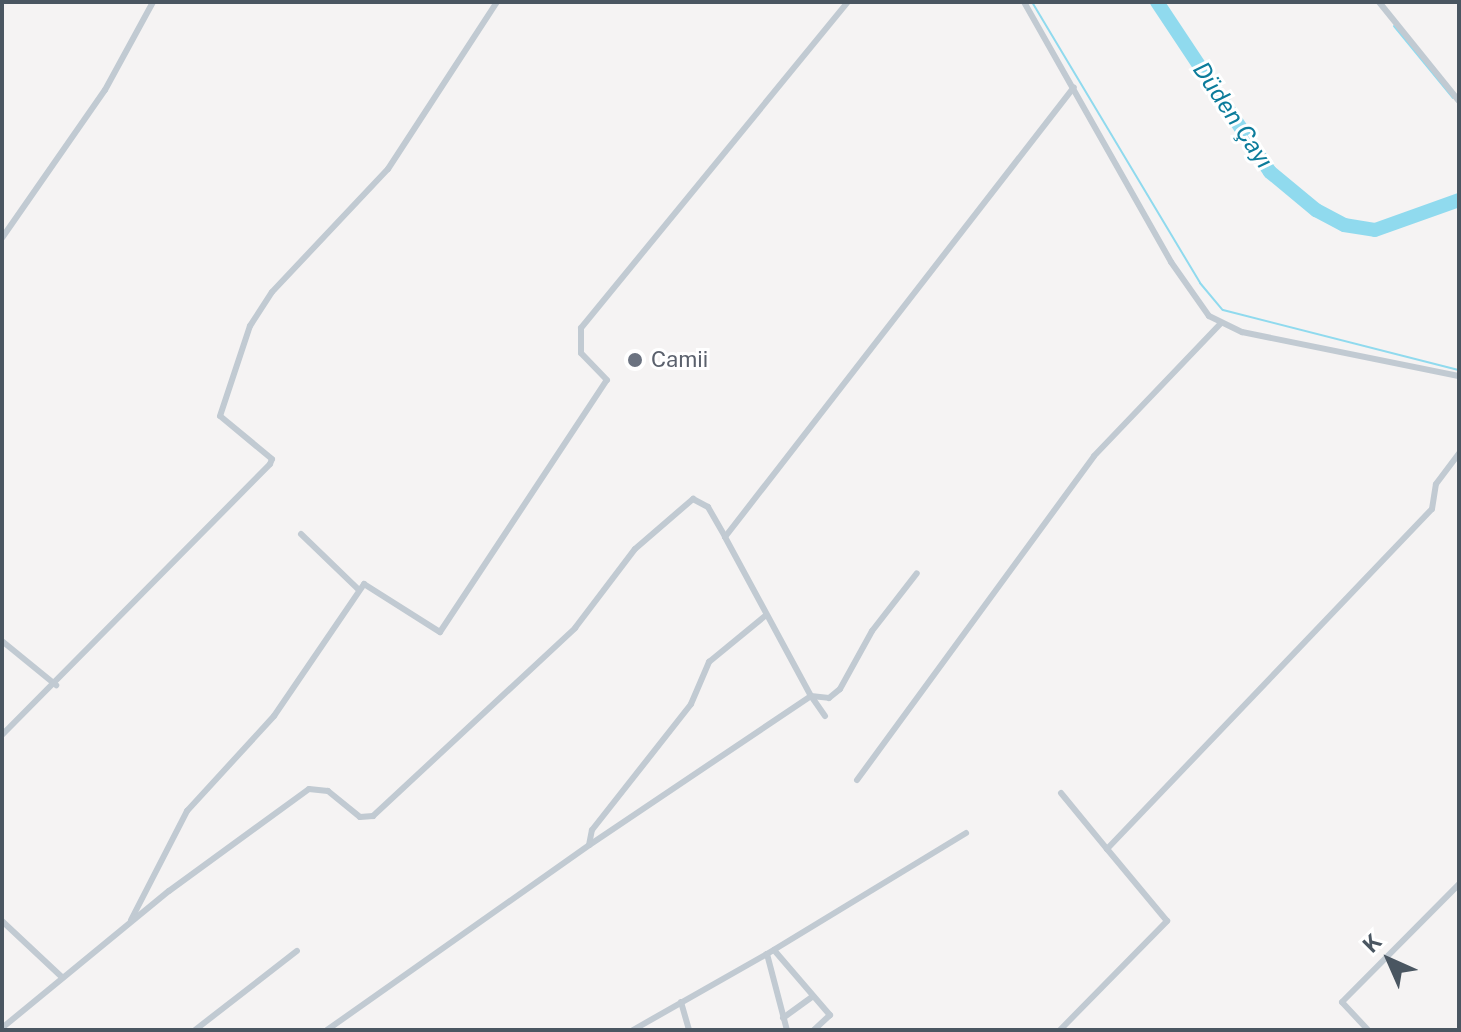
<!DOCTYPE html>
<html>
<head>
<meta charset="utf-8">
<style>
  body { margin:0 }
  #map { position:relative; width:1461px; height:1032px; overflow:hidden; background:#f5f3f3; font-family:"Public Sans",sans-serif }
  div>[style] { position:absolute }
  .stream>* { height:2px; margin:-1px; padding:0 1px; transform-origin:1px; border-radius:1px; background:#90daee }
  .river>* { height:14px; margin:-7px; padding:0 7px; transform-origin:7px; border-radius:7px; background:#90daee }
  .street>* { height:6px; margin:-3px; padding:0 3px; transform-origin:3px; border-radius:3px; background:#c1cad2 }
  .dots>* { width:22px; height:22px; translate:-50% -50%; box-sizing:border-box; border:4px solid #fff; border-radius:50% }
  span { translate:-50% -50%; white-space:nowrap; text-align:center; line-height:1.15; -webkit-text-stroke:6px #fff; paint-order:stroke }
  .worship-label { font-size:22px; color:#5b616d }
  .left { translate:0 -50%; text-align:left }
  .water-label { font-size:24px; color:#0c7c9b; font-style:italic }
  .frame { position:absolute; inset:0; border:4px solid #4a5661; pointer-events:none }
  .north { position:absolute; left:1349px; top:920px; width:80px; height:80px; -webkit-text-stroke:6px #fff; paint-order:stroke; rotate:315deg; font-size:22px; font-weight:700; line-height:32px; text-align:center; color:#4a5661 }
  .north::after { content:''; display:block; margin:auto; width:28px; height:36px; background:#4a5661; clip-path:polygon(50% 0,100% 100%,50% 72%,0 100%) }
</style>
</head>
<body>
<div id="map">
  <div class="stream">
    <div style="left:1032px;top:2px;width:327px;rotate:59.1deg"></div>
    <div style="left:1200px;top:283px;width:35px;rotate:50deg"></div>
    <div style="left:1223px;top:310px;width:244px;rotate:14.3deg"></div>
    <div style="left:1394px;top:26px;width:93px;rotate:50.7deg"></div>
  </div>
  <div class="river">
    <div style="left:1157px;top:2px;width:204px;rotate:56.4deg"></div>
    <div style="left:1270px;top:172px;width:60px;rotate:39.6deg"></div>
    <div style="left:1316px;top:210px;width:32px;rotate:28deg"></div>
    <div style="left:1344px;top:225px;width:31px;rotate:9deg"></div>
    <div style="left:1375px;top:230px;width:89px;rotate:-19.7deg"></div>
  </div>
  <div class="street">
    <div style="left:1024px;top:2px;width:299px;rotate:60.5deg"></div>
    <div style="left:1171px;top:262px;width:66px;rotate:54.9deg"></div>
    <div style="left:1209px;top:316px;width:37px;rotate:26deg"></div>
    <div style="left:1242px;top:332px;width:221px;rotate:11.5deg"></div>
    <div style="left:1379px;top:2px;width:127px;rotate:51.1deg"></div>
    <div style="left:2px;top:238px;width:180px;rotate:-55.2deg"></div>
    <div style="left:105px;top:90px;width:100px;rotate:-61.4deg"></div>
    <div style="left:301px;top:534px;width:79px;rotate:44deg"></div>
    <div style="left:725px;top:537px;width:181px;rotate:61.6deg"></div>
    <div style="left:811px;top:696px;width:267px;rotate:146.1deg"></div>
    <div style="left:589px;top:845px;width:15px;rotate:-79deg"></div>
    <div style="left:592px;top:830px;width:160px;rotate:-51.8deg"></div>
    <div style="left:691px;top:704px;width:46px;rotate:-66.8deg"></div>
    <div style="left:709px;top:662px;width:72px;rotate:-39.4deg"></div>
    <div style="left:2px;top:641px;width:70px;rotate:39.2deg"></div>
    <div style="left:825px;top:716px;width:24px;rotate:-125deg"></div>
    <div style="left:811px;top:696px;width:18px;rotate:6deg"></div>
    <div style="left:829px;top:698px;width:14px;rotate:-39deg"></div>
    <div style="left:840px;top:689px;width:66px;rotate:-61.1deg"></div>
    <div style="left:872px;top:631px;width:73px;rotate:-52.2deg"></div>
    <div style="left:2px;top:735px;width:381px;rotate:-45.3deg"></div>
    <div style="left:270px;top:464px;width:5px;rotate:-68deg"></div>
    <div style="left:272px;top:459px;width:67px;rotate:-140.4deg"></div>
    <div style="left:220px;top:416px;width:95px;rotate:-71.6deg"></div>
    <div style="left:250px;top:326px;width:40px;rotate:-57.1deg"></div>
    <div style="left:272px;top:292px;width:169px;rotate:-46.7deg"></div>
    <div style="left:388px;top:169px;width:199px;rotate:-56.9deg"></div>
    <div style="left:857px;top:780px;width:401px;rotate:-53.8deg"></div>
    <div style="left:1094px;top:456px;width:184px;rotate:-46.3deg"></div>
    <div style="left:1061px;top:793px;width:72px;rotate:50.6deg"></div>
    <div style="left:1107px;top:849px;width:470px;rotate:-46.3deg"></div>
    <div style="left:1432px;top:509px;width:25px;rotate:-81deg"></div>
    <div style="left:1436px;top:484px;width:39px;rotate:-53deg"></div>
    <div style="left:131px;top:920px;width:123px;rotate:-62.8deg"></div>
    <div style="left:187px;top:811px;width:129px;rotate:-47.5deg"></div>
    <div style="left:274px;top:716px;width:160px;rotate:-55.7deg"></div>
    <div style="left:364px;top:584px;width:90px;rotate:32.3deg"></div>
    <div style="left:440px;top:632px;width:302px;rotate:-56.5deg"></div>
    <div style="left:607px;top:380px;width:37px;rotate:-134deg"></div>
    <div style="left:581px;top:353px;width:25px;rotate:-90deg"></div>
    <div style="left:581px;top:328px;width:421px;rotate:-50.7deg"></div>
    <div style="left:2px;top:921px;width:83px;rotate:43.1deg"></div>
    <div style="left:774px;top:950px;width:86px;rotate:49.3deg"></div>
    <div style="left:830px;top:1015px;width:22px;rotate:137deg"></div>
    <div style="left:767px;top:954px;width:233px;rotate:-31.3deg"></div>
    <div style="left:681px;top:1002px;width:29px;rotate:74deg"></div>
    <div style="left:783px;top:1018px;width:37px;rotate:-36deg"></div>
    <div style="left:2px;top:1028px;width:216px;rotate:-39.4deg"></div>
    <div style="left:169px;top:891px;width:173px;rotate:-36.1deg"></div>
    <div style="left:309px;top:789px;width:19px;rotate:6deg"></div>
    <div style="left:328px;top:791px;width:41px;rotate:39.1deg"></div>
    <div style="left:360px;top:817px;width:13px;rotate:-4deg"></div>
    <div style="left:373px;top:816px;width:276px;rotate:-42.9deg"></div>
    <div style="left:575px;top:628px;width:99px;rotate:-52.8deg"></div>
    <div style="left:635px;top:549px;width:77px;rotate:-40.8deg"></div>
    <div style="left:693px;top:499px;width:17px;rotate:28deg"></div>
    <div style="left:708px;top:507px;width:34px;rotate:60deg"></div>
    <div style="left:725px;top:537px;width:569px;rotate:-52.2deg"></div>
    <div style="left:195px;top:1030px;width:129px;rotate:-37.8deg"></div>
    <div style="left:327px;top:1030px;width:321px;rotate:-35.2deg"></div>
    <div style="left:633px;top:1030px;width:154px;rotate:-29.6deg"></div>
    <div style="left:767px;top:954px;width:79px;rotate:75.3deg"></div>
    <div style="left:1060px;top:1030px;width:153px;rotate:-45.5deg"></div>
    <div style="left:1167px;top:921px;width:94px;rotate:-129.8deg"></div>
    <div style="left:1368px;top:1030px;width:38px;rotate:-133deg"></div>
    <div style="left:1342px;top:1002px;width:166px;rotate:-45.2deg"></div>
  </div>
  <div class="dots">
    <div style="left:635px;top:360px;background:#6b7280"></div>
  </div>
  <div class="worship-label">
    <span class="left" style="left:651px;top:360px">Camii</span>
  </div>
  <div class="water-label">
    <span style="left:1233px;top:115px;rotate:56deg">Düden Çayı</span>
  </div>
  <div class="frame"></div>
  <div class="north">K</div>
</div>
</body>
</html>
